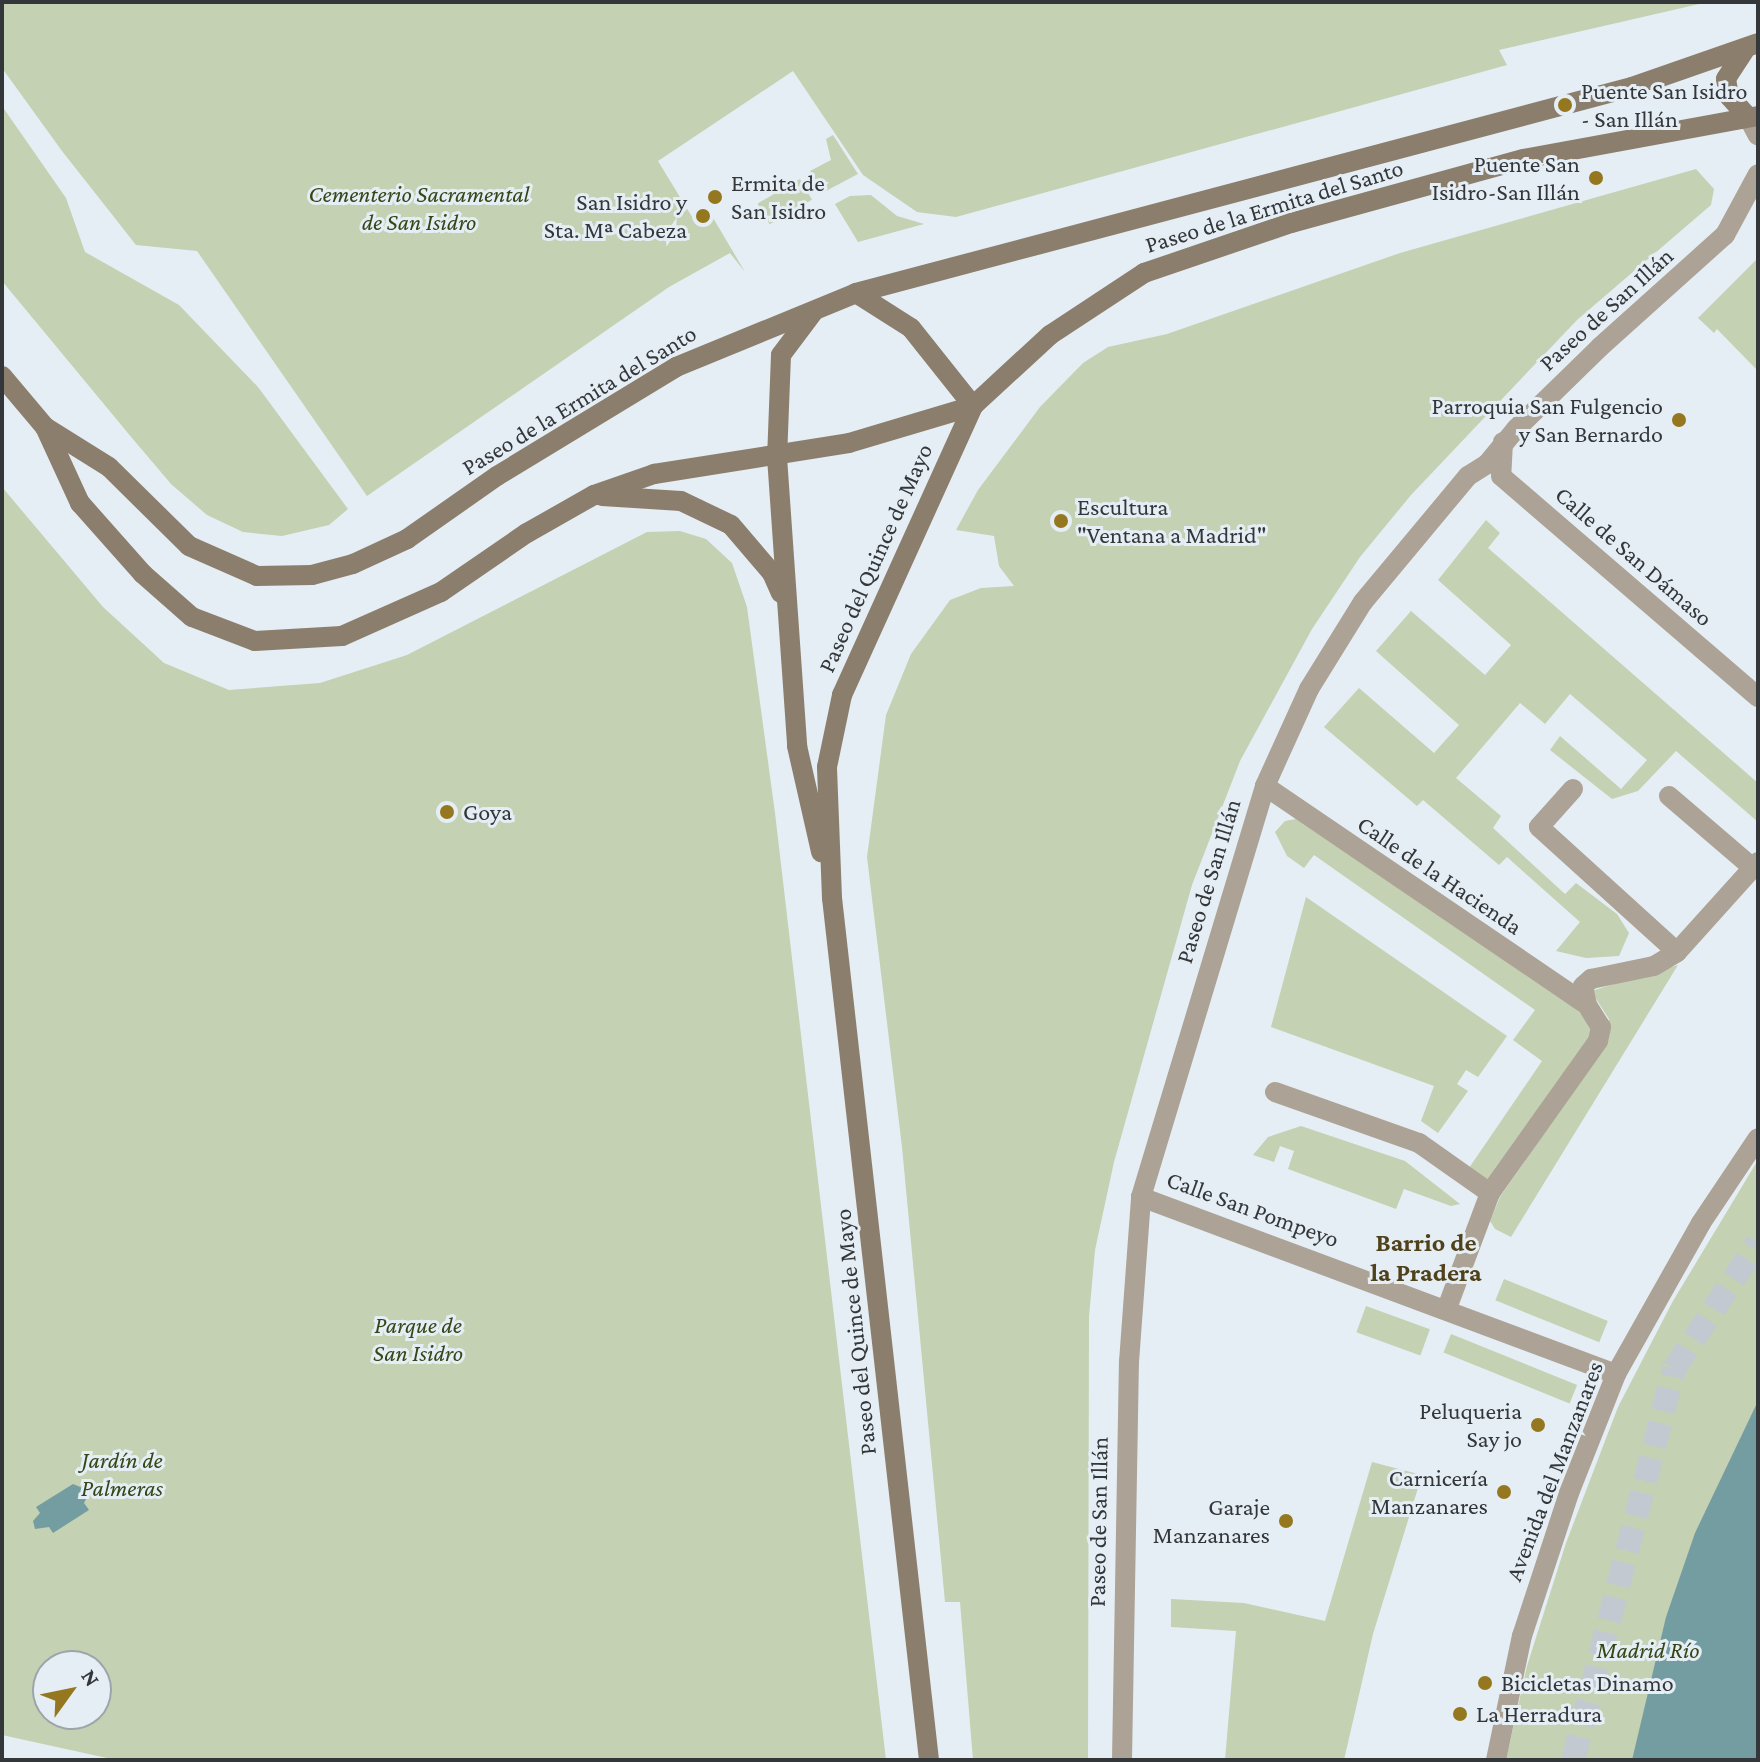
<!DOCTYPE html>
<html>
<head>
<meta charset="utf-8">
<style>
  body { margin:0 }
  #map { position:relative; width:1760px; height:1762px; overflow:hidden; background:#e5eef5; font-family:"Crimson Pro",serif }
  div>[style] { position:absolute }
  .green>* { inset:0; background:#c4d1b2; transform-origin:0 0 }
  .water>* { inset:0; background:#749da2 }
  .highway-tunnel>* { height:24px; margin-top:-12px; transform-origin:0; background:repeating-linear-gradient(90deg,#c2c9d0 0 24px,transparent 0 36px) }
  .street>* { height:20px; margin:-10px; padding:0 10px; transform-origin:10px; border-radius:10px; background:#aca296 }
  .secondary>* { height:20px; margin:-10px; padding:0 10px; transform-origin:10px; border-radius:10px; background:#8c7e6d }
  .dots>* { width:22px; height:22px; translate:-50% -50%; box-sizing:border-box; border:4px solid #e5eef5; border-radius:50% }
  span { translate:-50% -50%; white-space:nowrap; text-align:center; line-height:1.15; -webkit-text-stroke:6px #e5eef5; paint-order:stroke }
  .poi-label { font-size:24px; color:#34373a }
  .left { translate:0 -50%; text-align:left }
  .right { translate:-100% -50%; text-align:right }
  .park-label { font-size:24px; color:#344615; font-style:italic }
  .street-label { font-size:24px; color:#34373a }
  .neighbourhood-label { font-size:26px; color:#4f4119; font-weight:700 }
  .frame { position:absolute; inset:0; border:4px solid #34373a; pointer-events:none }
  .north { position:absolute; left:32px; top:1650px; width:80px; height:80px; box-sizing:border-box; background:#e5eef5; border:2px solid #9ea5aa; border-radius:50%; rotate:57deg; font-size:22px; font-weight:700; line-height:32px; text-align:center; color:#34373a }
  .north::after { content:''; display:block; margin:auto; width:28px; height:36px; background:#94771e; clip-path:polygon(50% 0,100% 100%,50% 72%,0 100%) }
</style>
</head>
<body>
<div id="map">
  <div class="green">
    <div style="clip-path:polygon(2px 2px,1708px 2px,1499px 50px,1507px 65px,956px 217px,917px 212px,863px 175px,793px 71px,658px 161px,697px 225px,712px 216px,745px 272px,730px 253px,669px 287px,367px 496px,197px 251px,136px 245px,62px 151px,2px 68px)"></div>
    <div style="clip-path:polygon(2px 106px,66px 198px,85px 252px,179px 305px,258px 387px,348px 509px,329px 525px,282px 536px,243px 532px,207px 515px,171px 484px,132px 438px,2px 281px)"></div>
    <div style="clip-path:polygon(833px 135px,858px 174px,824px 192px,810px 171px,831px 160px,826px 139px)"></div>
    <div style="clip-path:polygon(1696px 169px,1714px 189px,1711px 205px,1577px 320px,1411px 495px,1360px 557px,1312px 629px,1240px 761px,1192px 885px,1114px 1162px,1095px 1250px,1089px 1317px,1088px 1760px,973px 1760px,960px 1602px,945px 1602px,902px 1147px,867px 857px,886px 715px,911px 654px,950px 600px,981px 588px,1014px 586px,999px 566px,994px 536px,956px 530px,978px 490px,1040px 407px,1083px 363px,1108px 347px,1167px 334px,1400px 253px)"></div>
    <div style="left:800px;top:179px;width:24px;height:49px;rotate:60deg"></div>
    <div style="clip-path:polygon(871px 195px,897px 216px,924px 224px,858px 242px,835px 204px,850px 196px)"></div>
    <div style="clip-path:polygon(1758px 258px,1758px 371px,1717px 329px,1714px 333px,1698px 318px)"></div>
    <div style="clip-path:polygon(evenodd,2px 487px,103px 607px,164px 663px,229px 690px,320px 683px,407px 655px,647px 532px,680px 531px,706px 539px,732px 563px,747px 607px,775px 813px,886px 1760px,116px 1760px,2px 1735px,2px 487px,48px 1666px,96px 1666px,96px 1714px,48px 1714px,48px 1666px)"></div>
    <div style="clip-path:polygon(1486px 520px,1500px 533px,1488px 548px,1758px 783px,1758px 822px,1676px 751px,1638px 791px,1612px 799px,1550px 750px,1560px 736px,1621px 789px,1647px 760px,1570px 694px,1545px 724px,1520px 703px,1456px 778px,1501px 816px,1493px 828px,1565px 894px,1576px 883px,1617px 914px,1629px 933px,1619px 956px,1586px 958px,1556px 951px,1580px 922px,1507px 857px,1499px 865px,1423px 800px,1417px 806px,1324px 727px,1359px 688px,1434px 753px,1459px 725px,1376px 651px,1411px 611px,1485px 675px,1511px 645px,1438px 580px)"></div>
    <div style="clip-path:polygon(1296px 819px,1569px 1001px,1591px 1025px,1590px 1038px,1489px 1181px,1469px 1168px,1542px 1061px,1513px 1040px,1535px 1010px,1314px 855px,1304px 868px,1287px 856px,1275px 832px,1285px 821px)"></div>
    <div style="clip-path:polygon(1306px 897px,1507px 1036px,1478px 1077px,1466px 1070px,1457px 1084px,1468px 1091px,1438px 1133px,1421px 1121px,1434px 1086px,1271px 1027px)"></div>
    <div style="clip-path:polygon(1678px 965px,1511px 1237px,1495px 1229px,1490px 1221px,1500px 1197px,1606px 1044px,1609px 1019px,1591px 991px)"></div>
    <div style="clip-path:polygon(1301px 1126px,1405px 1161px,1460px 1204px,1451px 1206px,1404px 1189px,1396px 1209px,1288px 1169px,1294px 1151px,1280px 1146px,1274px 1162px,1253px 1155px,1268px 1137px)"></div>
    <div style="clip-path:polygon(1758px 1160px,1758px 1760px,1506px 1760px,1527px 1666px,1566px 1543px,1618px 1407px,1673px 1301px)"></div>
    <div style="left:1504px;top:1279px;width:112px;height:23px;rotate:22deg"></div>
    <div style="left:1366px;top:1306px;width:68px;height:28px;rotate:20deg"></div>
    <div style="left:1451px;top:1334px;width:136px;height:20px;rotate:22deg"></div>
    <div style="clip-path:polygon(1372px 1462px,1422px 1475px,1373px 1634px,1344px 1760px,1225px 1760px,1236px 1631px,1171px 1627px,1171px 1599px,1244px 1603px,1325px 1621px)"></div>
  </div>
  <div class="water">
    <div style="clip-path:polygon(1758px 1401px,1758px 1760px,1632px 1760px,1666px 1617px,1695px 1533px)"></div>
    <div style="clip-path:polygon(73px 1484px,90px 1491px,84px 1503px,89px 1510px,53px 1533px,49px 1527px,35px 1529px,33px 1521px,40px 1513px,36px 1507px)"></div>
  </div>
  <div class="highway-tunnel">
    <div style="left:1573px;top:1760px;width:404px;rotate:-75.5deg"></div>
    <div style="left:1674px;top:1369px;width:152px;rotate:-56.5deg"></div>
  </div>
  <div class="street">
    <div style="left:1748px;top:117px;width:21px;rotate:62deg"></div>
    <div style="left:1503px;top:442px;width:34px;rotate:93deg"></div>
    <div style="left:1501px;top:476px;width:339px;rotate:40.7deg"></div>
    <div style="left:1265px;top:786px;width:389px;rotate:34.2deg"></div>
    <div style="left:1587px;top:1005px;width:26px;rotate:58deg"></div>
    <div style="left:1601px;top:1027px;width:14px;rotate:102deg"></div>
    <div style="left:1598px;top:1041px;width:186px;rotate:125.4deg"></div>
    <div style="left:1490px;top:1193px;width:123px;rotate:110.5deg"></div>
    <div style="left:1573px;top:789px;width:51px;rotate:131.8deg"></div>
    <div style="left:1539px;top:827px;width:186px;rotate:42.2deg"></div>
    <div style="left:1669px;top:796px;width:111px;rotate:40.6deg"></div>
    <div style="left:1587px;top:1005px;width:19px;rotate:-102deg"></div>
    <div style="left:1583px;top:986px;width:11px;rotate:-41deg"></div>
    <div style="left:1591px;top:979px;width:64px;rotate:-11.7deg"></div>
    <div style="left:1654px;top:966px;width:27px;rotate:-31deg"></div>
    <div style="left:1677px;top:952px;width:121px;rotate:-48deg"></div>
    <div style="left:1275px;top:1092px;width:153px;rotate:19.5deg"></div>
    <div style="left:1419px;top:1143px;width:87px;rotate:35.2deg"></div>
    <div style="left:1141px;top:1197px;width:507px;rotate:20.44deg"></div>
    <div style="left:1122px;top:1760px;width:398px;rotate:-89deg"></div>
    <div style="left:1129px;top:1362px;width:165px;rotate:-85.8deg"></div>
    <div style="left:1141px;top:1197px;width:429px;rotate:-73.2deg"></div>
    <div style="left:1265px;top:786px;width:107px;rotate:-65.6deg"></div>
    <div style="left:1309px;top:689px;width:102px;rotate:-58.2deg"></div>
    <div style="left:1363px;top:602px;width:164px;rotate:-50.2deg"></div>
    <div style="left:1468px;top:476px;width:22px;rotate:-32deg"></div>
    <div style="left:1487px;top:464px;width:45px;rotate:-50.4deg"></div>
    <div style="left:1516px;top:429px;width:117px;rotate:-44.3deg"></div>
    <div style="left:1600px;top:347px;width:168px;rotate:-41.9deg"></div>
    <div style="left:1725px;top:235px;width:69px;rotate:-61.6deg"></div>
    <div style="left:1496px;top:1760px;width:127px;rotate:-78.2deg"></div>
    <div style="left:1522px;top:1636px;width:151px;rotate:-71.8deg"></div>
    <div style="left:1569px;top:1493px;width:128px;rotate:-68.4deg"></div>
    <div style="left:1616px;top:1374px;width:173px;rotate:-60.6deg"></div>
    <div style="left:1701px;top:1223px;width:102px;rotate:-56.2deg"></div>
  </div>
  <div class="secondary">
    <div style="left:1744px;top:51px;width:33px;rotate:123deg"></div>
    <div style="left:1726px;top:79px;width:17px;rotate:80deg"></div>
    <div style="left:1729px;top:96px;width:28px;rotate:48deg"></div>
    <div style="left:856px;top:293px;width:65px;rotate:32.5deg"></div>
    <div style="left:911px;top:328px;width:100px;rotate:51.5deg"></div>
    <div style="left:814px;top:311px;width:55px;rotate:126.9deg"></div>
    <div style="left:781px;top:355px;width:102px;rotate:92.2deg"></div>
    <div style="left:777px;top:457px;width:290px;rotate:86deg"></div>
    <div style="left:797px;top:746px;width:109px;rotate:77.2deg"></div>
    <div style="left:2px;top:376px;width:67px;rotate:49.9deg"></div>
    <div style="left:45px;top:427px;width:84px;rotate:65.3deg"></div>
    <div style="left:80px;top:503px;width:95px;rotate:48.4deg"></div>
    <div style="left:143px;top:574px;width:65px;rotate:41.3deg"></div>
    <div style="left:192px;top:617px;width:67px;rotate:20.9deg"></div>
    <div style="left:255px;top:641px;width:87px;rotate:-3.3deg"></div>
    <div style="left:342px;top:636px;width:108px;rotate:-24deg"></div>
    <div style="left:441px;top:592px;width:104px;rotate:-34.5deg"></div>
    <div style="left:527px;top:533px;width:77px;rotate:-29.6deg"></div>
    <div style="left:594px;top:495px;width:64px;rotate:-19.3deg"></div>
    <div style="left:654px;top:474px;width:197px;rotate:-9deg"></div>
    <div style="left:849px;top:443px;width:129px;rotate:-16.6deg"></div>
    <div style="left:973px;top:406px;width:105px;rotate:-42.7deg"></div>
    <div style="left:1050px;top:335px;width:113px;rotate:-33.4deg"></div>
    <div style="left:1144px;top:273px;width:155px;rotate:-18.8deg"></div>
    <div style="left:1291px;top:223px;width:242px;rotate:-15.4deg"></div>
    <div style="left:1524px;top:159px;width:238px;rotate:-10.4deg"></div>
    <div style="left:45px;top:427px;width:75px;rotate:32deg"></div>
    <div style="left:109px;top:467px;width:112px;rotate:44.6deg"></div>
    <div style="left:189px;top:546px;width:74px;rotate:23.8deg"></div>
    <div style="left:257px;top:576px;width:55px;rotate:-1deg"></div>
    <div style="left:312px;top:575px;width:42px;rotate:-15deg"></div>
    <div style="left:353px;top:564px;width:60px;rotate:-24.8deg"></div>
    <div style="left:407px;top:539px;width:110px;rotate:-35deg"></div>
    <div style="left:497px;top:476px;width:210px;rotate:-31.3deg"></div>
    <div style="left:676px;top:367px;width:195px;rotate:-22.3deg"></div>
    <div style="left:856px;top:293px;width:803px;rotate:-14.87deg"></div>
    <div style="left:1632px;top:87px;width:133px;rotate:-19.2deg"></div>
    <div style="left:602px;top:496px;width:79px;rotate:3.6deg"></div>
    <div style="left:681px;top:501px;width:55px;rotate:25.6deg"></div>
    <div style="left:731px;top:525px;width:63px;rotate:49.5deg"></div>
    <div style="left:772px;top:573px;width:22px;rotate:66deg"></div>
    <div style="left:929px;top:1760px;width:867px;rotate:-96.42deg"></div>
    <div style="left:832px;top:898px;width:131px;rotate:-92.2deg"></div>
    <div style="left:827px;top:767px;width:74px;rotate:-78.2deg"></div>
    <div style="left:842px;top:695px;width:317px;rotate:-65.6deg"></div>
  </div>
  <div class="dots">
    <div style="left:1565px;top:105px;background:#94771e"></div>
    <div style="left:1596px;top:178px;background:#94771e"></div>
    <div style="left:715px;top:197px;background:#94771e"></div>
    <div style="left:703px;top:216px;background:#94771e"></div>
    <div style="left:1679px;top:420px;background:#94771e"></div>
    <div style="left:1061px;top:521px;background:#94771e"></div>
    <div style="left:447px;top:812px;background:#94771e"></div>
    <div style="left:1538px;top:1425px;background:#94771e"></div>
    <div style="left:1504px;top:1492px;background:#94771e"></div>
    <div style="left:1286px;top:1521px;background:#94771e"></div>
    <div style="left:1485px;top:1683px;background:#94771e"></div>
    <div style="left:1460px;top:1714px;background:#94771e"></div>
  </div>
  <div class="poi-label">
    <span class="left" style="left:1581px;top:105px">Puente San Isidro<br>- San Illán</span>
    <span class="right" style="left:1580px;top:178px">Puente San<br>Isidro-San Illán</span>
    <span class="left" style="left:731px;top:197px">Ermita de<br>San Isidro</span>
    <span class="right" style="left:687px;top:216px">San Isidro y<br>Sta. Mª Cabeza</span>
    <span class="right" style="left:1663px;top:420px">Parroquia San Fulgencio<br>y San Bernardo</span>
    <span class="left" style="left:1077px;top:521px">Escultura<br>"Ventana a Madrid"</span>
    <span class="left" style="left:463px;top:812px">Goya</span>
    <span class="right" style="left:1522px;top:1425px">Peluqueria<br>Say jo</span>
    <span class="right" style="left:1488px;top:1492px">Carnicería<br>Manzanares</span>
    <span class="right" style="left:1270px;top:1521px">Garaje<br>Manzanares</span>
    <span class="left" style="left:1501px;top:1683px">Bicicletas Dinamo</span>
    <span class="left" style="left:1476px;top:1714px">La Herradura</span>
  </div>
  <div class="park-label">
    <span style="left:419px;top:208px">Cementerio Sacramental<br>de San Isidro</span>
    <span style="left:418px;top:1339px">Parque de<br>San Isidro</span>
    <span style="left:122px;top:1474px">Jardín de<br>Palmeras</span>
    <span style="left:1648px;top:1650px">Madrid Río</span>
  </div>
  <div class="street-label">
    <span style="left:1274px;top:206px;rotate:-17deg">Paseo de la Ermita del Santo</span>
    <span style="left:1606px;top:309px;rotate:-42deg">Paseo de San Illán</span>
    <span style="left:579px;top:400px;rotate:-31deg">Paseo de la Ermita del Santo</span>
    <span style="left:1634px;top:556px;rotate:41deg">Calle de San Dámaso</span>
    <span style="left:875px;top:558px;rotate:-66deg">Paseo del Quince de Mayo</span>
    <span style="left:1440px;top:875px;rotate:34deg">Calle de la Hacienda</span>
    <span style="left:1208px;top:881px;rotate:-73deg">Paseo de San Illán</span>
    <span style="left:1253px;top:1209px;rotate:20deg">Calle San Pompeyo</span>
    <span style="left:855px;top:1332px;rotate:-96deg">Paseo del Quince de Mayo</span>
    <span style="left:1554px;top:1471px;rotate:-69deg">Avenida del Manzanares</span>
    <span style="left:1098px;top:1522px;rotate:-89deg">Paseo de San Illán</span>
  </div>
  <div class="neighbourhood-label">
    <span style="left:1426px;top:1258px">Barrio de<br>la Pradera</span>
  </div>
  <div class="frame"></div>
  <div class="north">N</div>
</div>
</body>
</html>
